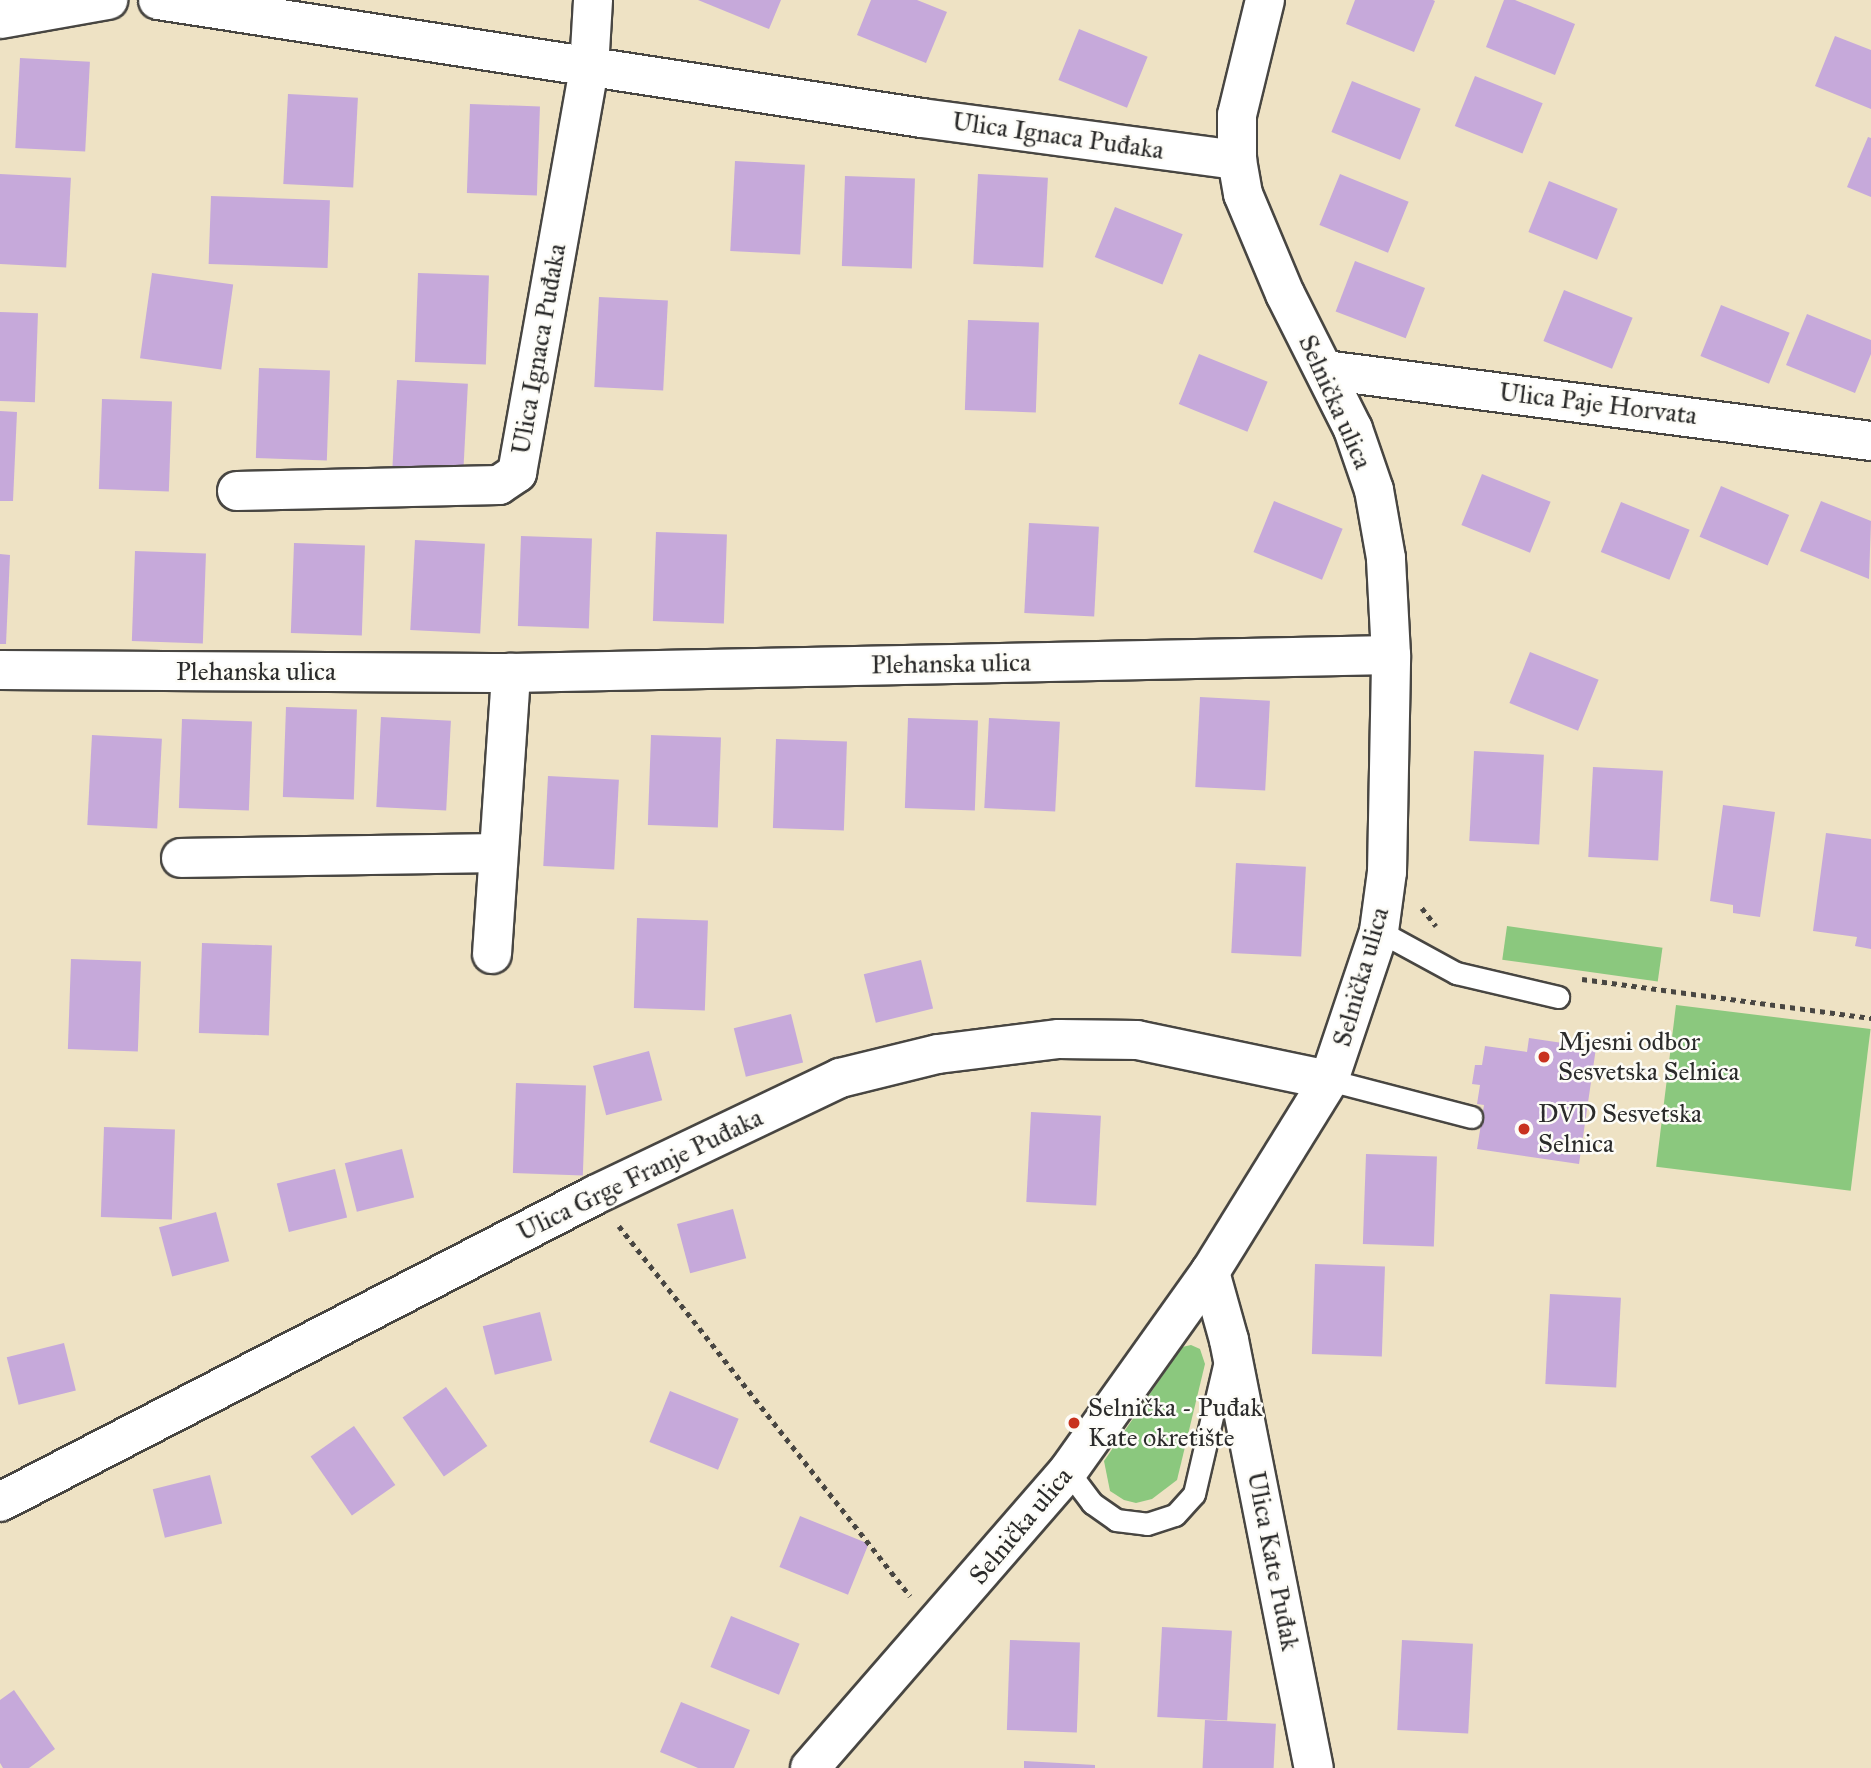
<!DOCTYPE html>
<html>
<head>
<meta charset="utf-8">
<style>
  body { margin:0 }
  #map { position:relative; width:1871px; height:1768px; overflow:hidden; background:#eee2c4; font-family:"IM FELL Great Primer",serif }
  div>[style] { position:absolute }
  .green>* { inset:0; background:#8bc87e; transform-origin:0 0 }
  .building>* { inset:0; background:#c6a9da; transform-origin:0 0 }
  .path>* { height:4.5px; margin-top:-2.25px; transform-origin:0; background:repeating-linear-gradient(90deg,#484642 0 5px,transparent 0 10px) }
  .roads { filter:drop-shadow(2px 0 #484642) drop-shadow(-2px 0 #484642) drop-shadow(0 2px #484642) drop-shadow(0 -2px #484642) }
  .service>* { height:21px; margin:-10.5px; padding:0 10.5px; transform-origin:10.5px; border-radius:10.5px; background:#fff }
  .minor>* { height:38px; margin:-19px; padding:0 19px; transform-origin:19px; border-radius:19px; background:#fff }
  .tertiary>* { height:38px; margin:-19px; padding:0 19px; transform-origin:19px; border-radius:19px; background:#fff }
  .dots>* { width:19px; height:19px; translate:-50% -50%; box-sizing:border-box; border:4px solid #fdfcf7; border-radius:50% }
  span { translate:-50% -50%; white-space:nowrap; text-align:center; line-height:1.15; -webkit-text-stroke:5px #fdfcf7; paint-order:stroke }
  .street-label { font-size:26px; color:#2b2b2b }
  .poi-label { font-size:26px; color:#2b2b2b }
  .left { translate:0 -50%; text-align:left }
</style>
</head>
<body>
<div id="map">
  <div class="green">
    <div style="left:1507px;top:926px;width:157px;height:34px;rotate:8deg"></div>
    <div style="left:1676px;top:1005px;width:196px;height:163px;rotate:7deg"></div>
    <div style="clip-path:polygon(1191px 1345px,1200px 1349px,1205px 1364px,1177px 1480px,1152px 1499px,1136px 1503px,1124px 1500px,1110px 1491px,1104px 1461px,1182px 1347px)"></div>
  </div>
  <div class="building">
    <div style="clip-path:polygon(698px 0,781px 0,769px 29px)"></div>
    <div style="clip-path:polygon(871px 0,917px 0,947px 12px,926px 63px,857px 35px)"></div>
    <div style="clip-path:polygon(1355px 0,1433px 0,1435px 1px,1414px 52px,1346px 24px)"></div>
    <div style="clip-path:polygon(1504px 0,1515px 0,1575px 24px,1555px 75px,1486px 47px)"></div>
    <div style="left:1079px;top:29px;width:74px;height:55px;rotate:22deg"></div>
    <div style="clip-path:polygon(1835px 36px,1871px 50px,1871px 109px,1815px 86px)"></div>
    <div style="left:20px;top:58px;width:70px;height:90px;rotate:3deg"></div>
    <div style="left:1475px;top:76px;width:73px;height:54px;rotate:22deg"></div>
    <div style="left:1352px;top:81px;width:74px;height:55px;rotate:22deg"></div>
    <div style="left:288px;top:94px;width:70px;height:90px;rotate:3deg"></div>
    <div style="left:470px;top:104px;width:70px;height:89px;rotate:2deg"></div>
    <div style="clip-path:polygon(1868px 137px,1871px 138px,1871px 197px,1847px 187px)"></div>
    <div style="left:735px;top:161px;width:70px;height:90px;rotate:3deg"></div>
    <div style="left:0;top:174px;width:71px;height:90px;rotate:3deg"></div>
    <div style="left:978px;top:174px;width:70px;height:90px;rotate:3deg"></div>
    <div style="left:1340px;top:174px;width:74px;height:55px;rotate:22deg"></div>
    <div style="left:845px;top:176px;width:70px;height:90px;rotate:2deg"></div>
    <div style="left:1549px;top:181px;width:74px;height:55px;rotate:22deg"></div>
    <div style="left:211px;top:196px;width:119px;height:68px;rotate:2deg"></div>
    <div style="left:1115px;top:207px;width:73px;height:54px;rotate:22deg"></div>
    <div style="left:1355px;top:261px;width:75px;height:54px;rotate:21deg"></div>
    <div style="left:152px;top:273px;width:82px;height:86px;rotate:8deg"></div>
    <div style="left:418px;top:273px;width:71px;height:89px;rotate:2deg"></div>
    <div style="left:1564px;top:290px;width:74px;height:55px;rotate:22deg"></div>
    <div style="left:599px;top:297px;width:69px;height:90px;rotate:3deg"></div>
    <div style="left:1721px;top:305px;width:74px;height:55px;rotate:22deg"></div>
    <div style="left:0;top:312px;width:38px;height:89px;rotate:2deg"></div>
    <div style="clip-path:polygon(1807px 314px,1871px 340px,1871px 354px,1855px 393px,1786px 365px)"></div>
    <div style="left:968px;top:320px;width:71px;height:90px;rotate:2deg"></div>
    <div style="left:1199px;top:354px;width:74px;height:54px;rotate:22deg"></div>
    <div style="left:259px;top:368px;width:71px;height:90px;rotate:2deg"></div>
    <div style="left:397px;top:380px;width:71px;height:90px;rotate:3deg"></div>
    <div style="left:102px;top:399px;width:70px;height:90px;rotate:2deg"></div>
    <div style="clip-path:polygon(0 411px,17px 412px,13px 501px,0 501px)"></div>
    <div style="left:1482px;top:474px;width:74px;height:55px;rotate:22deg"></div>
    <div style="left:1721px;top:486px;width:74px;height:55px;rotate:23deg"></div>
    <div style="left:1274px;top:501px;width:74px;height:55px;rotate:22deg"></div>
    <div style="clip-path:polygon(1821px 501px,1871px 521px,1869px 579px,1800px 551px)"></div>
    <div style="left:1621px;top:502px;width:74px;height:54px;rotate:22deg"></div>
    <div style="left:1029px;top:523px;width:70px;height:90px;rotate:3deg"></div>
    <div style="left:656px;top:532px;width:71px;height:89px;rotate:2deg"></div>
    <div style="left:521px;top:536px;width:71px;height:90px;rotate:2deg"></div>
    <div style="left:415px;top:540px;width:70px;height:90px;rotate:3deg"></div>
    <div style="left:294px;top:543px;width:71px;height:90px;rotate:2deg"></div>
    <div style="left:135px;top:551px;width:71px;height:90px;rotate:2deg"></div>
    <div style="clip-path:polygon(0 554px,10px 555px,6px 644px,0 644px)"></div>
    <div style="left:1530px;top:652px;width:74px;height:55px;rotate:22deg"></div>
    <div style="left:1200px;top:697px;width:70px;height:90px;rotate:3deg"></div>
    <div style="left:286px;top:707px;width:71px;height:90px;rotate:2deg"></div>
    <div style="left:381px;top:717px;width:70px;height:90px;rotate:3deg"></div>
    <div style="left:908px;top:718px;width:70px;height:90px;rotate:2deg"></div>
    <div style="left:989px;top:718px;width:71px;height:90px;rotate:3deg"></div>
    <div style="left:182px;top:719px;width:70px;height:89px;rotate:2deg"></div>
    <div style="left:92px;top:735px;width:70px;height:90px;rotate:3deg"></div>
    <div style="left:651px;top:735px;width:70px;height:90px;rotate:2deg"></div>
    <div style="left:776px;top:739px;width:71px;height:89px;rotate:2deg"></div>
    <div style="left:1474px;top:751px;width:70px;height:90px;rotate:3deg"></div>
    <div style="left:1593px;top:767px;width:70px;height:90px;rotate:3deg"></div>
    <div style="left:548px;top:776px;width:71px;height:90px;rotate:3deg"></div>
    <div style="clip-path:polygon(1723px 805px,1775px 812px,1760px 917px,1733px 913px,1733px 905px,1710px 901px)"></div>
    <div style="clip-path:polygon(1826px 833px,1871px 839px,1871px 949px,1855px 946px,1857px 937px,1813px 931px)"></div>
    <div style="left:1236px;top:863px;width:70px;height:90px;rotate:3deg"></div>
    <div style="left:637px;top:918px;width:71px;height:90px;rotate:2deg"></div>
    <div style="left:202px;top:943px;width:70px;height:90px;rotate:2deg"></div>
    <div style="left:71px;top:959px;width:70px;height:90px;rotate:2deg"></div>
    <div style="left:921px;top:960px;width:50px;height:59px;rotate:76deg"></div>
    <div style="left:791px;top:1014px;width:50px;height:59px;rotate:76deg"></div>
    <div style="clip-path:polygon(1529px 1038px,1596px 1048px,1579px 1164px,1477px 1149px,1484px 1105px,1477px 1104px,1480px 1085px,1472px 1084px,1475px 1065px,1482px 1065px,1485px 1046px,1527px 1052px)"></div>
    <div style="left:649px;top:1051px;width:51px;height:58px;rotate:75deg"></div>
    <div style="left:516px;top:1083px;width:70px;height:90px;rotate:2deg"></div>
    <div style="left:1031px;top:1112px;width:70px;height:90px;rotate:3deg"></div>
    <div style="left:104px;top:1127px;width:71px;height:90px;rotate:2deg"></div>
    <div style="left:402px;top:1149px;width:50px;height:59px;rotate:76deg"></div>
    <div style="left:1366px;top:1154px;width:71px;height:90px;rotate:2deg"></div>
    <div style="left:335px;top:1169px;width:50px;height:60px;rotate:76deg"></div>
    <div style="left:733px;top:1209px;width:51px;height:58px;rotate:75deg"></div>
    <div style="left:216px;top:1212px;width:51px;height:59px;rotate:75deg"></div>
    <div style="left:1315px;top:1264px;width:70px;height:90px;rotate:2deg"></div>
    <div style="left:1550px;top:1294px;width:71px;height:90px;rotate:3deg"></div>
    <div style="left:540px;top:1312px;width:50px;height:59px;rotate:76deg"></div>
    <div style="left:64px;top:1343px;width:49px;height:59px;rotate:76deg"></div>
    <div style="left:446px;top:1387px;width:72px;height:53px;rotate:55deg"></div>
    <div style="left:670px;top:1391px;width:74px;height:55px;rotate:22deg"></div>
    <div style="left:354px;top:1426px;width:72px;height:53px;rotate:55deg"></div>
    <div style="left:210px;top:1475px;width:50px;height:59px;rotate:76deg"></div>
    <div style="left:800px;top:1516px;width:74px;height:55px;rotate:22deg"></div>
    <div style="left:731px;top:1616px;width:74px;height:55px;rotate:22deg"></div>
    <div style="left:1162px;top:1627px;width:70px;height:90px;rotate:3deg"></div>
    <div style="left:1010px;top:1640px;width:70px;height:90px;rotate:2deg"></div>
    <div style="left:1402px;top:1640px;width:71px;height:90px;rotate:3deg"></div>
    <div style="clip-path:polygon(14px 1690px,55px 1749px,29px 1768px,3px 1768px,0 1763px,0 1700px)"></div>
    <div style="clip-path:polygon(681px 1702px,750px 1730px,734px 1768px,698px 1768px,660px 1752px)"></div>
    <div style="left:1205px;top:1720px;width:71px;height:48px;rotate:3deg"></div>
    <div style="clip-path:polygon(1024px 1761px,1095px 1765px,1095px 1768px,1024px 1768px)"></div>
  </div>
  <div class="path">
    <div style="left:1422px;top:908px;width:23px;rotate:52deg"></div>
    <div style="left:1582px;top:979px;width:292px;rotate:7.7deg"></div>
    <div style="left:619px;top:1226px;width:471px;rotate:51.8deg"></div>
  </div>
  <div class="roads">
    <div class="service">
      <div style="left:1379px;top:931px;width:88px;rotate:28.6deg"></div>
      <div style="left:1456px;top:973px;width:105px;rotate:13.2deg"></div>
      <div style="left:1329px;top:1080px;width:147px;rotate:14.6deg"></div>
      <div style="left:1068px;top:1471px;width:40px;rotate:53deg"></div>
      <div style="left:1092px;top:1503px;width:29px;rotate:35deg"></div>
      <div style="left:1116px;top:1520px;width:31px;rotate:7deg"></div>
      <div style="left:1147px;top:1524px;width:29px;rotate:-18deg"></div>
      <div style="left:1175px;top:1515px;width:28px;rotate:-48deg"></div>
      <div style="left:1194px;top:1494px;width:137px;rotate:-76.9deg"></div>
    </div>
    <div class="minor">
      <div style="left:158px;top:0;width:773px;rotate:8.78deg"></div>
      <div style="left:922px;top:118px;width:318px;rotate:7.6deg"></div>
      <div style="left:0;top:19px;width:110px;rotate:-10deg"></div>
      <div style="left:1325px;top:370px;width:551px;rotate:7.41deg"></div>
      <div style="left:237px;top:491px;width:262px;rotate:-1.3deg"></div>
      <div style="left:499px;top:485px;width:22px;rotate:-34deg"></div>
      <div style="left:517px;top:473px;width:411px;rotate:-79.9deg"></div>
      <div style="left:589px;top:68px;width:68px;rotate:-86.6deg"></div>
      <div style="left:0;top:670px;width:511px;rotate:0.34deg"></div>
      <div style="left:511px;top:673px;width:880px;rotate:-1.17deg"></div>
      <div style="left:181px;top:858px;width:315px;rotate:-0.9deg"></div>
      <div style="left:492px;top:954px;width:282px;rotate:-86.1deg"></div>
      <div style="left:1210px;top:1272px;width:71px;rotate:74.4deg"></div>
      <div style="left:1229px;top:1340px;width:436px;rotate:78.8deg"></div>
      <div style="left:0;top:1502px;width:670px;rotate:-27.29deg"></div>
      <div style="left:595px;top:1195px;width:272px;rotate:-25.5deg"></div>
      <div style="left:840px;top:1078px;width:101px;rotate:-13.8deg"></div>
      <div style="left:938px;top:1054px;width:122px;rotate:-7.1deg"></div>
      <div style="left:1059px;top:1039px;width:78px;rotate:0.7deg"></div>
      <div style="left:1137px;top:1040px;width:196px;rotate:11.8deg"></div>
    </div>
    <div class="tertiary">
      <div style="left:810px;top:1768px;width:393px;rotate:-49deg"></div>
      <div style="left:1068px;top:1471px;width:244px;rotate:-54.5deg"></div>
      <div style="left:1210px;top:1272px;width:226px;rotate:-58.2deg"></div>
      <div style="left:1329px;top:1080px;width:157px;rotate:-71.4deg"></div>
      <div style="left:1379px;top:931px;width:60px;rotate:-82.3deg"></div>
      <div style="left:1387px;top:872px;width:217px;rotate:-88.9deg"></div>
      <div style="left:1391px;top:655px;width:97px;rotate:-93deg"></div>
      <div style="left:1386px;top:558px;width:69px;rotate:-100deg"></div>
      <div style="left:1374px;top:490px;width:65px;rotate:-109deg"></div>
      <div style="left:1353px;top:429px;width:151px;rotate:-116.7deg"></div>
      <div style="left:1285px;top:294px;width:108px;rotate:-112.8deg"></div>
      <div style="left:1243px;top:194px;width:35px;rotate:-100deg"></div>
      <div style="left:1237px;top:160px;width:45px;rotate:-90deg"></div>
      <div style="left:1237px;top:115px;width:118px;rotate:-76.3deg"></div>
    </div>
  </div>
  <div class="dots">
    <div style="left:1544px;top:1057px;background:#c8321e"></div>
    <div style="left:1524px;top:1129px;background:#c8321e"></div>
    <div style="left:1074px;top:1423px;background:#c8321e"></div>
  </div>
  <div class="street-label">
    <span style="left:1058px;top:136px;rotate:8deg">Ulica Ignaca Puđaka</span>
    <span style="left:539px;top:349px;rotate:-80deg">Ulica Ignaca Puđaka</span>
    <span style="left:1335px;top:402px;rotate:66deg">Selnička ulica</span>
    <span style="left:1598px;top:404px;rotate:7deg">Ulica Paje Horvata</span>
    <span style="left:951px;top:664px;rotate:-1deg">Plehanska ulica</span>
    <span style="left:256px;top:672px">Plehanska ulica</span>
    <span style="left:1361px;top:977px;rotate:-74deg">Selnička ulica</span>
    <span style="left:640px;top:1175px;rotate:-26deg">Ulica Grge Franje Puđaka</span>
    <span style="left:1021px;top:1526px;rotate:-50deg">Selnička ulica</span>
    <span style="left:1273px;top:1561px;rotate:79deg">Ulica Kate Puđak</span>
  </div>
  <div class="poi-label">
    <span class="left" style="left:1558px;top:1057px">Mjesni odbor<br>Sesvetska Selnica</span>
    <span class="left" style="left:1538px;top:1129px">DVD Sesvetska<br>Selnica</span>
    <span class="left" style="left:1088px;top:1423px">Selnička - Puđak<br>Kate okretište</span>
  </div>
</div>
</body>
</html>
